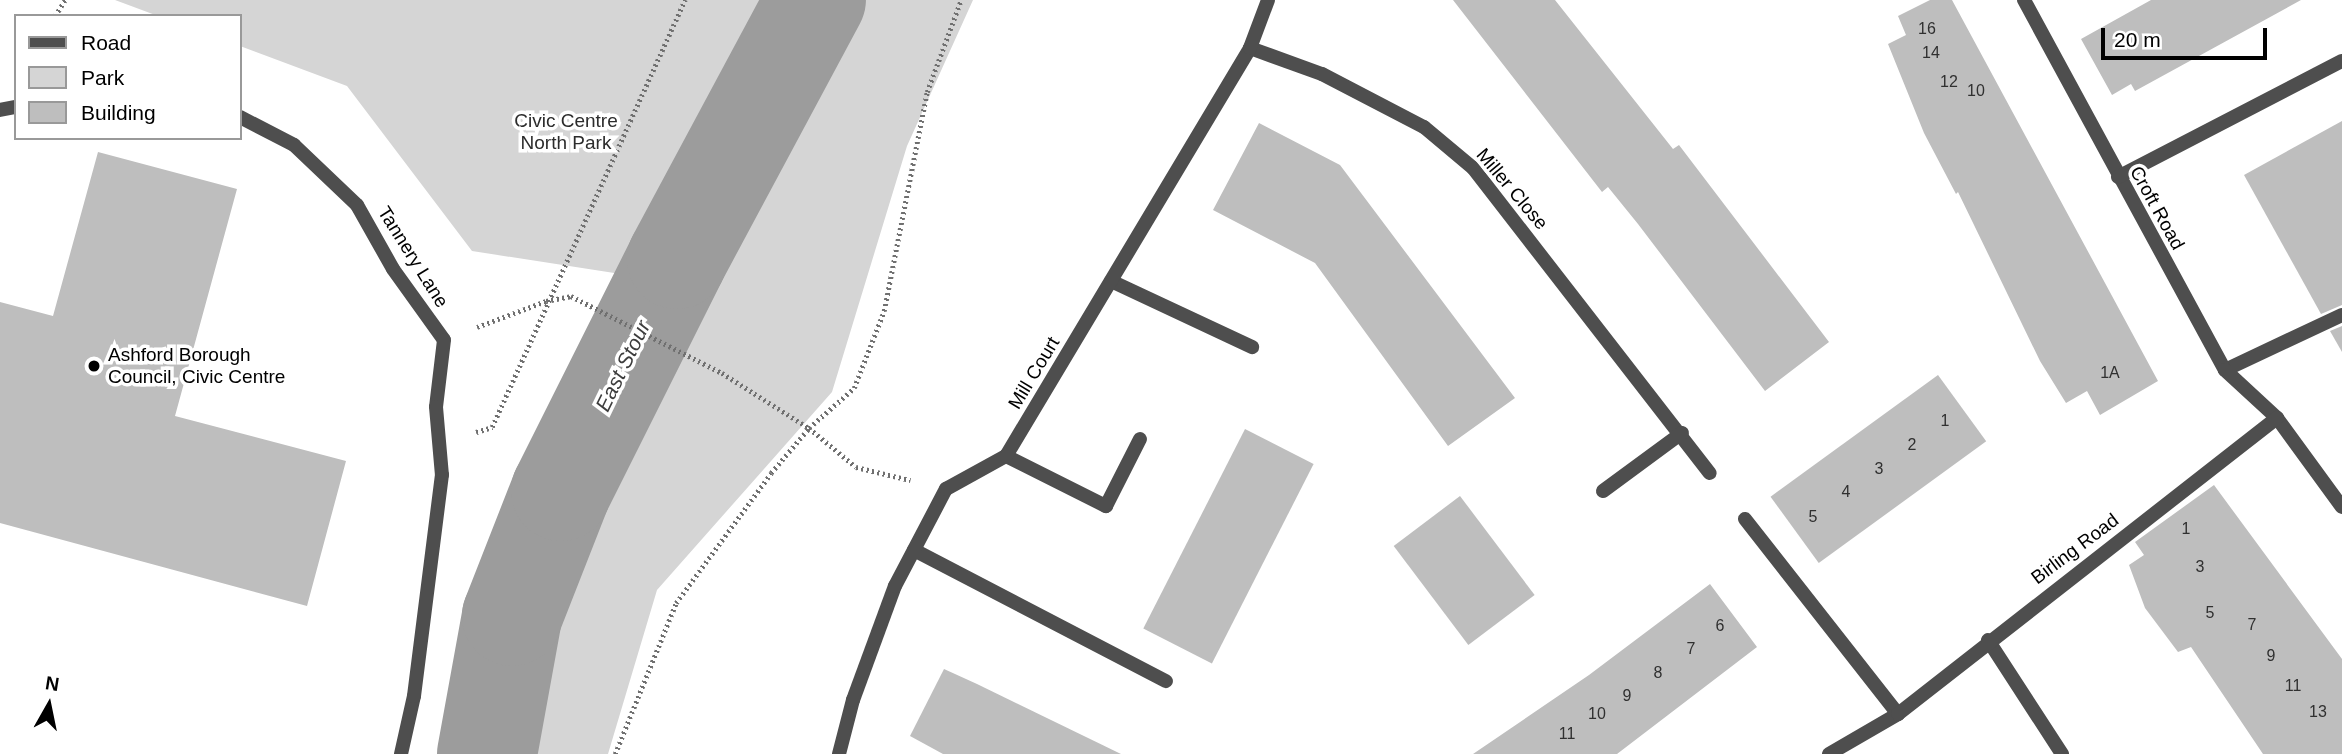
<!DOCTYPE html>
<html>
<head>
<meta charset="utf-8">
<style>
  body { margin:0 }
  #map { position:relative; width:2342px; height:754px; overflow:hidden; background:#fff; font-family:Helvetica,sans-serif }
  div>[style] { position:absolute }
  .green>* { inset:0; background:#d5d5d5 }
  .river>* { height:100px; margin:-50px; padding:0 50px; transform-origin:50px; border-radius:50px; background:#9c9c9c }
  .building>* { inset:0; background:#bebebe; transform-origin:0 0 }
  .path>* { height:4.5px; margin-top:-2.25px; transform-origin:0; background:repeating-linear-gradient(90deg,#707070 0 2px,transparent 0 5.5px) }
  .lane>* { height:14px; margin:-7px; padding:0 7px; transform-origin:7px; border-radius:7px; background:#4e4e4e }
  .street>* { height:14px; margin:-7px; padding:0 7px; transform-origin:7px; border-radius:7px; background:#4e4e4e }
  .dots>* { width:19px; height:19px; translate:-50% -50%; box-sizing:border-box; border:4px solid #fff; border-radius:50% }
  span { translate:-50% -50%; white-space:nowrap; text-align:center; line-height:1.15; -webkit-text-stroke:7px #fff; paint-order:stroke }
  .number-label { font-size:16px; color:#303030 }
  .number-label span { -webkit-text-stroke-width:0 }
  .park-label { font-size:19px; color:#2c2c2c }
  .street-label { font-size:19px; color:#000 }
  .poi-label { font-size:19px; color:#000 }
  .left { translate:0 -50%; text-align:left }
  .water-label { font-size:21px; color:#3d3d3d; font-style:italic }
  .legend { position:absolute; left:14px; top:14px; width:228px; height:126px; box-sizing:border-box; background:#fff; border:2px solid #999; margin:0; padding:9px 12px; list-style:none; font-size:21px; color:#000 }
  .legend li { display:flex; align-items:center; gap:14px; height:35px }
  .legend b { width:35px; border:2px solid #999 }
  .north { position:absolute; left:14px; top:670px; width:70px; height:70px; -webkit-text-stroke:5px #fff; paint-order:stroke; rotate:9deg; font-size:19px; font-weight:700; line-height:28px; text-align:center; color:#000 }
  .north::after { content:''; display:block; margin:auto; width:24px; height:32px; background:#000; clip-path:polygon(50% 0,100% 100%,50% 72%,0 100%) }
  .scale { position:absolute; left:2101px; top:28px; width:166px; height:32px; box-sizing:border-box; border:4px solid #000; border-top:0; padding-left:9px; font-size:21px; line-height:24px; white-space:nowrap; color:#000; -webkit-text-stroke:5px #fff; paint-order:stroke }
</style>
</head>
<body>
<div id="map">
  <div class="green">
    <div style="clip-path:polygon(115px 0,784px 0,640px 277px,472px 251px,347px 86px,240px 46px,240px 16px,158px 16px)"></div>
    <div style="clip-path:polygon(821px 0,973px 0,907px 146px,832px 392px,657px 590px,608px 754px,492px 754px,507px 641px,594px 419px)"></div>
  </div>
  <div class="river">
    <div style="left:487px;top:754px;width:140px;rotate:-79.7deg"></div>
    <div style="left:512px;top:616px;width:134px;rotate:-68.6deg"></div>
    <div style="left:561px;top:491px;width:259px;rotate:-63.4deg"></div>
    <div style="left:677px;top:259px;width:294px;rotate:-61.8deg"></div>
  </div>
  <div class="building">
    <div style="clip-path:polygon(1453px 0,1555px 0,1673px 149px,1679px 145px,1829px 342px,1765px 391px,1638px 224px,1608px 187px,1602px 192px)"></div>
    <div style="clip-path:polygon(1930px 0,1952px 0,2158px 381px,2100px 415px,2087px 391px,2066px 403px,2040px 361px,1958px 192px,1956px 194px,1924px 133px,1888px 44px,1906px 35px,1898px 16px)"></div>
    <div style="clip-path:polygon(2151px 0,2301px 0,2135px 91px,2131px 84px,2112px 95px,2081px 39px)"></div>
    <div style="clip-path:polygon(2342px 121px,2342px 305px,2321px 314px,2244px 175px)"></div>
    <div style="clip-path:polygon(1259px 123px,1340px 165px,1515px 398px,1448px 446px,1315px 263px,1213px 210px)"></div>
    <div style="clip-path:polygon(98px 152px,237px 189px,175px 416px,346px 461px,307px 606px,0 523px,0 302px,53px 316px)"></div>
    <div style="clip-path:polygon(2342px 326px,2342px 352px,2330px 331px)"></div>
    <div style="left:1938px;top:375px;width:82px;height:207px;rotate:54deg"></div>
    <div style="left:1245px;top:429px;width:77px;height:224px;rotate:27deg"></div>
    <div style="clip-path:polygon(2214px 485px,2342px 659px,2342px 754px,2263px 754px,2191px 647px,2178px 652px,2145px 608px,2129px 565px,2144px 555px,2135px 542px)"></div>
    <div style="left:1460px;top:496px;width:124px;height:83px;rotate:53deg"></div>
    <div style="clip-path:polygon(1710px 584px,1757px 647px,1617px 754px,1473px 754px,1589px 675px)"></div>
    <div style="clip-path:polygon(944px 669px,977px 684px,1121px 754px,943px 754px,910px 736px)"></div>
  </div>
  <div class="path">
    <div style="left:55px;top:16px;width:19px;rotate:-58deg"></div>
    <div style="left:477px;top:327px;width:74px;rotate:-20.6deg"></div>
    <div style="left:546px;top:301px;width:25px;rotate:-11deg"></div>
    <div style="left:571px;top:296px;width:169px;rotate:27deg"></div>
    <div style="left:722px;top:373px;width:103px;rotate:32.3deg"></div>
    <div style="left:809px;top:428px;width:61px;rotate:39.7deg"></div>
    <div style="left:856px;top:467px;width:56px;rotate:13.5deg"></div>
    <div style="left:476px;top:432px;width:17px;rotate:-17deg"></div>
    <div style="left:492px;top:427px;width:469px;rotate:-65.7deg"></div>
    <div style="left:615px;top:754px;width:163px;rotate:-68deg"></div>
    <div style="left:676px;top:603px;width:161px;rotate:-53.8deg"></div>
    <div style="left:771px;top:473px;width:59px;rotate:-49.8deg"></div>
    <div style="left:809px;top:428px;width:60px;rotate:-41.6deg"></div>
    <div style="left:854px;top:388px;width:83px;rotate:-68.7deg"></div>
    <div style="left:884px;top:311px;width:223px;rotate:-78.9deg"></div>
    <div style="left:927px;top:92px;width:98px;rotate:-69.7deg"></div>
  </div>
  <div class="lane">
    <div style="left:1111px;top:281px;width:156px;rotate:25.1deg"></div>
    <div style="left:2225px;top:370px;width:129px;rotate:-25.2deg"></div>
    <div style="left:1006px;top:456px;width:112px;rotate:26.6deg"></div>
    <div style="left:1106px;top:506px;width:75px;rotate:-63.1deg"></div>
    <div style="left:914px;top:550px;width:284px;rotate:27.5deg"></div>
    <div style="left:1988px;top:640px;width:136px;rotate:57deg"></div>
    <div style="left:401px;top:754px;width:59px;rotate:-77.4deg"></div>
    <div style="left:414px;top:696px;width:223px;rotate:-82.8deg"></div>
  </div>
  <div class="street">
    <div style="left:2024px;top:0;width:421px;rotate:61.5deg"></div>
    <div style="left:2225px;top:370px;width:71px;rotate:42.7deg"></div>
    <div style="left:2277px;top:418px;width:110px;rotate:53.9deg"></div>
    <div style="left:1250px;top:48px;width:77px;rotate:19.9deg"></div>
    <div style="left:1322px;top:74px;width:115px;rotate:27.5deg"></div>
    <div style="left:1424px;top:127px;width:64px;rotate:39.9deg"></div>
    <div style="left:1473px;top:168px;width:386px;rotate:52.2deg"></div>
    <div style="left:0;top:110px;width:16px;rotate:-11deg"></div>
    <div style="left:240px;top:117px;width:61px;rotate:27.4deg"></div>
    <div style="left:294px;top:145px;width:87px;rotate:43.6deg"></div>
    <div style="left:357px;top:205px;width:73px;rotate:60.6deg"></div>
    <div style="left:393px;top:269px;width:87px;rotate:54.3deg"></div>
    <div style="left:444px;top:340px;width:67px;rotate:96.8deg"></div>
    <div style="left:436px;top:407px;width:68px;rotate:85deg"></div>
    <div style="left:2118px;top:177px;width:252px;rotate:-27.4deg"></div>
    <div style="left:1603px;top:491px;width:98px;rotate:-36.3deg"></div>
    <div style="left:1745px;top:519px;width:248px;rotate:51.9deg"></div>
    <div style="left:839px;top:754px;width:56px;rotate:-75.5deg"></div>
    <div style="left:853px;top:700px;width:121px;rotate:-69.8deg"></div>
    <div style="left:895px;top:586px;width:110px;rotate:-62.3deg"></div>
    <div style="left:946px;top:489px;width:68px;rotate:-28.8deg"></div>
    <div style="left:1006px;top:456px;width:475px;rotate:-59.1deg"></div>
    <div style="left:1250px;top:48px;width:51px;rotate:-69.4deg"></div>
    <div style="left:1829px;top:754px;width:80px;rotate:-30.1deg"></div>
    <div style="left:1898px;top:714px;width:481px;rotate:-38deg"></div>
  </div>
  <div class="dots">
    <div style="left:94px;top:366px;background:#000"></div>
  </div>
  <div class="number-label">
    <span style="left:1927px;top:29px">16</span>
    <span style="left:1931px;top:53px">14</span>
    <span style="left:1949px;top:82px">12</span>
    <span style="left:1976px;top:91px">10</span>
    <span style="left:2110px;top:373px">1A</span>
    <span style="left:1945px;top:421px">1</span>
    <span style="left:1912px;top:445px">2</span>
    <span style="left:1879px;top:469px">3</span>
    <span style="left:1846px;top:492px">4</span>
    <span style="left:1813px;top:517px">5</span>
    <span style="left:2186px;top:529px">1</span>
    <span style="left:2200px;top:567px">3</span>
    <span style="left:2210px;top:613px">5</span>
    <span style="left:2252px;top:625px">7</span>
    <span style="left:1720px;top:626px">6</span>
    <span style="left:1691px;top:649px">7</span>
    <span style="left:2271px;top:656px">9</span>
    <span style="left:1658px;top:673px">8</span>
    <span style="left:2293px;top:686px">11</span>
    <span style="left:1627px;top:696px">9</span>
    <span style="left:2318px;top:712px">13</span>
    <span style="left:1597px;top:714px">10</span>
    <span style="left:1567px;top:734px">11</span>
  </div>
  <div class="park-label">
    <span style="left:566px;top:132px">Civic Centre<br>North Park</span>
  </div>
  <div class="street-label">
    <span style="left:1512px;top:189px;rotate:50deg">Miller Close</span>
    <span style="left:2157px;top:208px;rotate:61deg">Croft Road</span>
    <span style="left:413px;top:257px;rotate:58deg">Tannery Lane</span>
    <span style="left:1034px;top:373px;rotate:-59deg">Mill Court</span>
    <span style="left:2075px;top:549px;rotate:-37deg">Birling Road</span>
  </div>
  <div class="poi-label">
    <span class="left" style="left:108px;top:366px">Ashford Borough<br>Council, Civic Centre</span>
  </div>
  <div class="water-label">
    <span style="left:623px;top:366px;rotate:-64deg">East Stour</span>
  </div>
  <ul class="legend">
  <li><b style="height:9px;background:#4e4e4e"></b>Road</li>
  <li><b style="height:19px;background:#d5d5d5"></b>Park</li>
  <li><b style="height:19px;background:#bebebe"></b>Building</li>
  </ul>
  <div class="north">N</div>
  <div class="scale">20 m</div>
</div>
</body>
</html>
